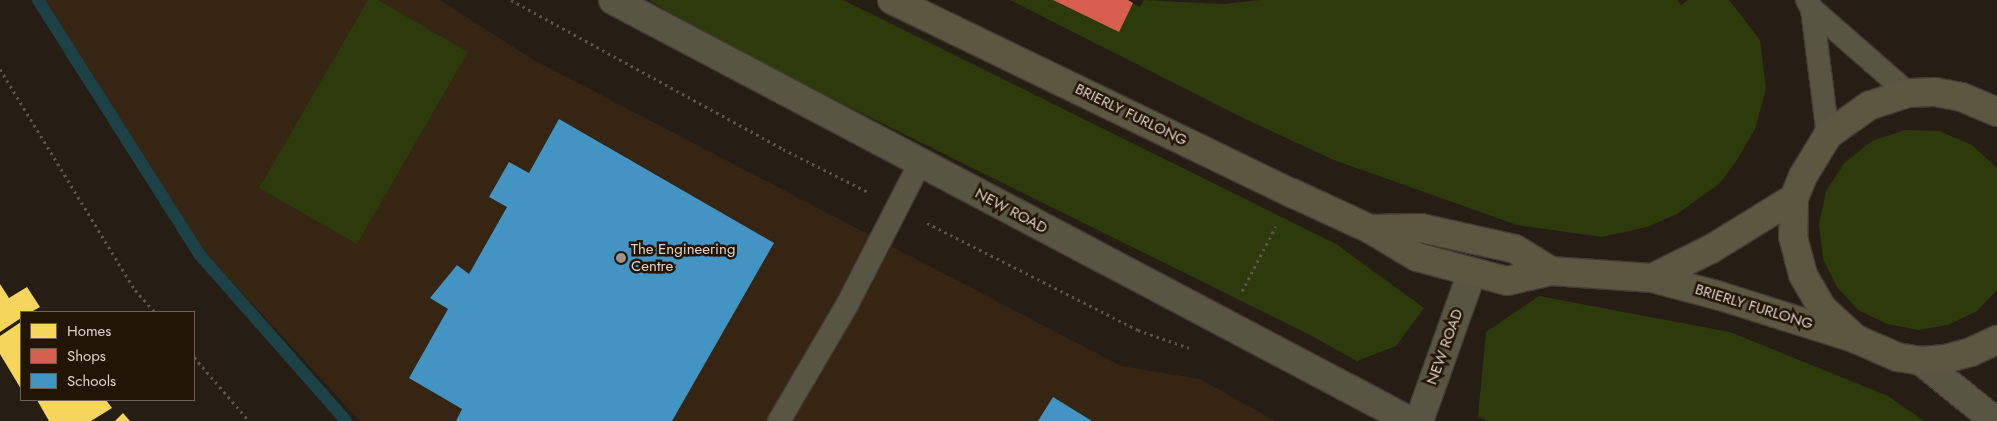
<!DOCTYPE html>
<html>
<head>
<meta charset="utf-8">
<style>
  body { margin:0 }
  #map { position:relative; width:1997px; height:421px; overflow:hidden; background:#261e15; font-family:Jost,sans-serif }
  div>[style] { position:absolute }
  .built>* { inset:0; background:#362512 }
  .green>* { inset:0; background:#2c3a0c }
  .homes>* { inset:0; background:#f6d55c }
  .shops>* { inset:0; background:#d6604d }
  .schools>* { inset:0; background:#4393c3 }
  .stream>* { height:12px; margin:-6px; padding:0 6px; transform-origin:6px; border-radius:6px; background:#1c4147 }
  .path>* { height:3px; margin-top:-1.5px; transform-origin:0; background:repeating-linear-gradient(90deg,#595548 0 2.5px,transparent 0 6.5px) }
  .roads { filter:drop-shadow(1px 0 #423b34) drop-shadow(-1px 0 #423b34) drop-shadow(0 1px #423b34) drop-shadow(0 -1px #423b34) }
  .lane>* { height:22px; margin:-11px; padding:0 11px; transform-origin:11px; border-radius:11px; background:#585543 }
  .street>* { height:28px; margin:-14px; padding:0 14px; transform-origin:14px; border-radius:14px; background:#585543 }
  .secondary>* { height:28px; margin:-14px; padding:0 14px; transform-origin:14px; border-radius:14px; background:#5b5741 }
  .dots>* { width:14px; height:14px; translate:-50% -50%; box-sizing:border-box; border:2px solid #221506; border-radius:50% }
  span { translate:-50% -50%; white-space:nowrap; text-align:center; line-height:1.15; -webkit-text-stroke:5px #221506; paint-order:stroke }
  .street-label { font-size:15px; color:#ded4cb }
  .poi-label { font-size:15px; color:#ded4cb }
  .left { translate:0 -50%; text-align:left }
  .legend { position:absolute; left:20px; top:311px; width:175px; height:90px; box-sizing:border-box; background:#221506; border:1px solid #6d6155; margin:0; padding:6px 9px; list-style:none; font-size:15px; color:#ded4cb }
  .legend li { display:flex; align-items:center; gap:10px; height:25px }
  .legend b { width:25px; border:1px solid #6d6155 }
</style>
</head>
<body>
<div id="map">
  <div class="built">
    <div style="clip-path:polygon(42px 0,440px 0,530px 58px,1121px 366px,1200px 379px,1275px 421px,360px 421px,202px 249px)"></div>
  </div>
  <div class="green">
    <div style="clip-path:polygon(368px 0,378px 0,468px 52px,357px 244px,259px 188px)"></div>
    <div style="clip-path:polygon(649px 0,843px 0,1336px 244px,1424px 308px,1396px 346px,1357px 361px,1308px 334px,730px 48px)"></div>
    <div style="clip-path:polygon(1010px 0,1125px 0,1140px 7px,1144px 0,1223px 4px,1260px 0,1677px 0,1681px 5px,1688px 0,1729px 0,1760px 40px,1766px 89px,1755px 129px,1735px 163px,1719px 184px,1677px 214px,1647px 227px,1602px 237px,1517px 225px,1334px 160px,1241px 117px)"></div>
    <div style="clip-path:polygon(1905px 130px,1939px 131px,1972px 145px,1997px 168px,1997px 290px,1977px 311px,1948px 325px,1918px 330px,1887px 324px,1858px 310px,1837px 287px,1823px 259px,1819px 224px,1826px 191px,1845px 162px,1872px 141px)"></div>
    <div style="clip-path:polygon(1539px 296px,1730px 332px,1888px 396px,1924px 421px,1486px 421px,1478px 416px,1486px 332px)"></div>
  </div>
  <div class="homes">
    <div style="clip-path:polygon(0 284px,9px 298px,27px 287px,40px 307px,31px 312px,21px 312px,21px 318px,0 332px)"></div>
    <div style="clip-path:polygon(21px 322px,21px 389px,0 354px,0 336px)"></div>
    <div style="clip-path:polygon(37px 400px,106px 400px,112px 408px,91px 421px,49px 421px)"></div>
    <div style="clip-path:polygon(123px 413px,130px 421px,115px 421px)"></div>
  </div>
  <div class="shops">
    <div style="clip-path:polygon(1053px 0,1128px 0,1133px 3px,1119px 32px)"></div>
  </div>
  <div class="schools">
    <div style="clip-path:polygon(559px 119px,774px 243px,672px 421px,456px 421px,462px 409px,409px 378px,448px 309px,430px 298px,457px 265px,469px 274px,507px 207px,489px 197px,509px 162px,529px 173px)"></div>
    <div style="clip-path:polygon(1053px 397px,1092px 421px,1038px 421px)"></div>
  </div>
  <div class="stream">
    <div style="left:38px;top:0;width:301px;rotate:57.6deg"></div>
    <div style="left:199px;top:254px;width:222px;rotate:48.6deg"></div>
  </div>
  <div class="path">
    <div style="left:511px;top:0;width:310px;rotate:28.7deg"></div>
    <div style="left:783px;top:149px;width:95px;rotate:26.8deg"></div>
    <div style="left:0;top:69px;width:259px;rotate:58.6deg"></div>
    <div style="left:135px;top:290px;width:30px;rotate:48deg"></div>
    <div style="left:927px;top:223px;width:237px;rotate:26.9deg"></div>
    <div style="left:1138px;top:330px;width:54px;rotate:19.4deg"></div>
    <div style="left:1242px;top:291px;width:73px;rotate:-62.4deg"></div>
    <div style="left:194px;top:357px;width:84px;rotate:49.3deg"></div>
  </div>
  <div class="roads">
    <div class="lane">
      <div style="left:1807px;top:0;width:10px;rotate:61deg"></div>
      <div style="left:1812px;top:9px;width:128px;rotate:41.2deg"></div>
      <div style="left:1812px;top:9px;width:127px;rotate:82.8deg"></div>
      <div style="left:779px;top:421px;width:134px;rotate:-59.6deg"></div>
      <div style="left:847px;top:305px;width:160px;rotate:-62.8deg"></div>
    </div>
    <div class="street">
      <div style="left:613px;top:0;width:901px;rotate:27.84deg"></div>
      <div style="left:1921px;top:361px;width:95px;rotate:39deg"></div>
      <div style="left:1419px;top:421px;width:158px;rotate:-70.4deg"></div>
    </div>
    <div class="secondary">
      <div style="left:892px;top:0;width:444px;rotate:25.8deg"></div>
      <div style="left:1292px;top:193px;width:86px;rotate:24.8deg"></div>
      <div style="left:1370px;top:229px;width:55px;rotate:30.8deg"></div>
      <div style="left:1417px;top:257px;width:93px;rotate:14.9deg"></div>
      <div style="left:1507px;top:281px;width:45px;rotate:-12.8deg"></div>
      <div style="left:1551px;top:271px;width:101px;rotate:4deg"></div>
      <div style="left:1652px;top:278px;width:70px;rotate:14.8deg"></div>
      <div style="left:1720px;top:296px;width:143px;rotate:17.5deg"></div>
      <div style="left:1997px;top:112px;width:39px;rotate:-157deg"></div>
      <div style="left:1961px;top:97px;width:26px;rotate:-169deg"></div>
      <div style="left:1935px;top:92px;width:27px;rotate:178deg"></div>
      <div style="left:1908px;top:93px;width:40px;rotate:162deg"></div>
      <div style="left:1870px;top:105px;width:52px;rotate:144.5deg"></div>
      <div style="left:1828px;top:135px;width:48px;rotate:121.4deg"></div>
      <div style="left:1803px;top:176px;width:24px;rotate:112deg"></div>
      <div style="left:1794px;top:198px;width:39px;rotate:91deg"></div>
      <div style="left:1793px;top:237px;width:39px;rotate:75deg"></div>
      <div style="left:1803px;top:275px;width:39px;rotate:60deg"></div>
      <div style="left:1823px;top:309px;width:45px;rotate:42.3deg"></div>
      <div style="left:1856px;top:339px;width:45px;rotate:23.7deg"></div>
      <div style="left:1897px;top:357px;width:24px;rotate:9deg"></div>
      <div style="left:1921px;top:361px;width:24px;rotate:-5deg"></div>
      <div style="left:1945px;top:359px;width:27px;rotate:-15deg"></div>
      <div style="left:1971px;top:352px;width:29px;rotate:-25deg"></div>
      <div style="left:1370px;top:229px;width:51px;rotate:-1.1deg"></div>
      <div style="left:1421px;top:228px;width:96px;rotate:12.6deg"></div>
      <div style="left:1515px;top:249px;width:42px;rotate:31.4deg"></div>
      <div style="left:1652px;top:278px;width:66px;rotate:-26.2deg"></div>
      <div style="left:1711px;top:249px;width:97px;rotate:-31.6deg"></div>
    </div>
  </div>
  <div class="dots">
    <div style="left:621px;top:258px;background:#9e948b"></div>
  </div>
  <div class="street-label">
    <span style="left:1131px;top:115px;rotate:26deg">BRIERLY FURLONG</span>
    <span style="left:1011px;top:211px;rotate:28deg">NEW ROAD</span>
    <span style="left:1754px;top:307px;rotate:17deg">BRIERLY FURLONG</span>
    <span style="left:1445px;top:347px;rotate:-70deg">NEW ROAD</span>
  </div>
  <div class="poi-label">
    <span class="left" style="left:631px;top:258px">The Engineering<br>Centre</span>
  </div>
  <ul class="legend">
  <li><b style="height:14px;background:#f6d55c"></b>Homes</li>
  <li><b style="height:14px;background:#d6604d"></b>Shops</li>
  <li><b style="height:14px;background:#4393c3"></b>Schools</li>
  </ul>
</div>
</body>
</html>
